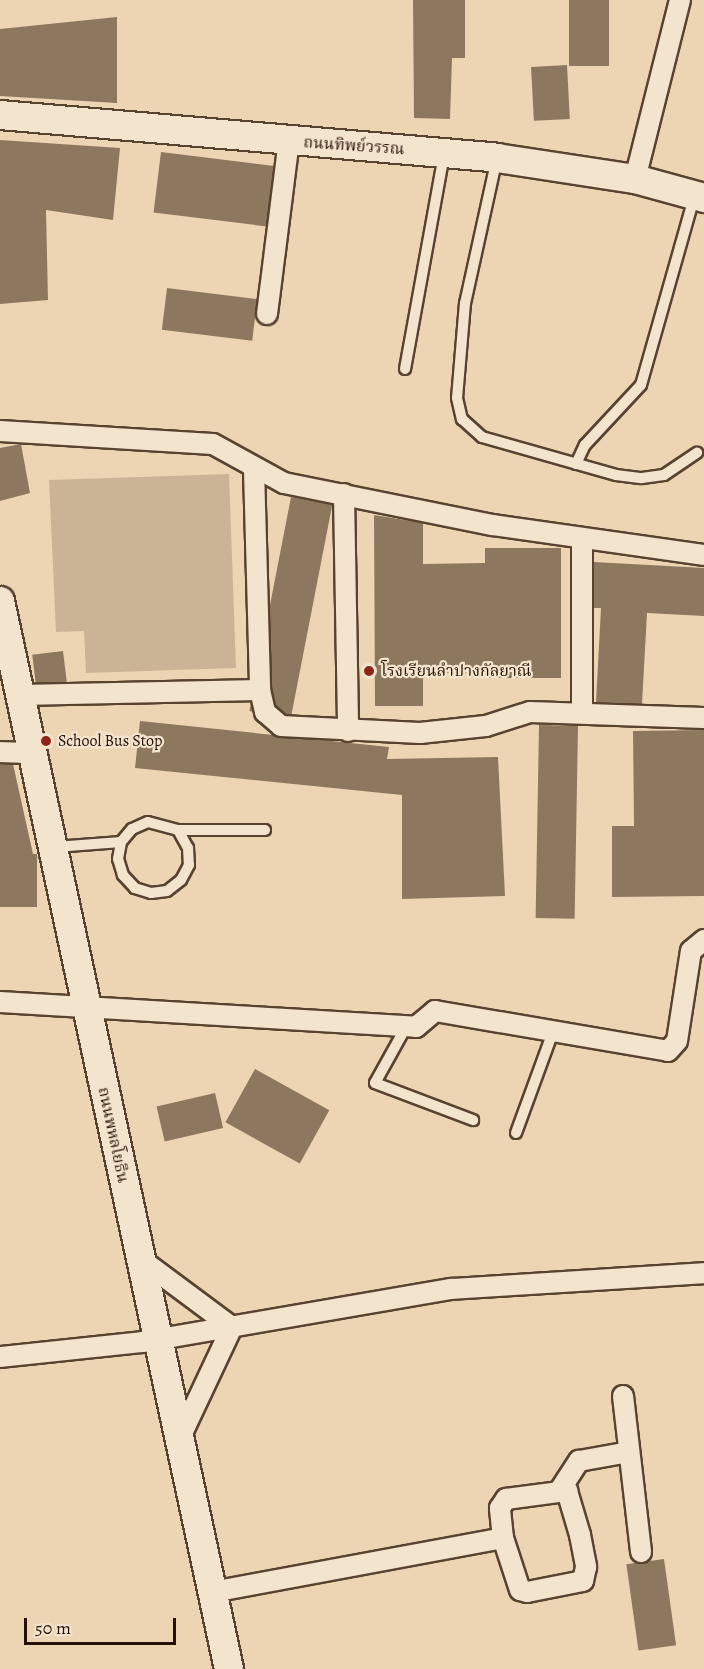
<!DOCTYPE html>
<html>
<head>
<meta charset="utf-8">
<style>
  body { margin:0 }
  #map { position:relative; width:704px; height:1669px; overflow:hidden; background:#edd5b3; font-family:Alegreya,"Noto Serif Thai",serif }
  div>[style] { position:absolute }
  .green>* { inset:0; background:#cbb495 }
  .building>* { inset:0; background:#8d775f; transform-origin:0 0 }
  .roads { filter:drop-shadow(2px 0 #584230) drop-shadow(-2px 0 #584230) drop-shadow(0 2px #584230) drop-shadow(0 -2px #584230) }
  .lane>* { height:10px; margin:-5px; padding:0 5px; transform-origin:5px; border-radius:5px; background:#f3e4ce }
  .street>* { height:20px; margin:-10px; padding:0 10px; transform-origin:10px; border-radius:10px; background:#f3e4ce }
  .secondary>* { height:28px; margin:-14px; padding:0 14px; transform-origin:14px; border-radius:14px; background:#f3e4ce }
  .dots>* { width:16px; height:16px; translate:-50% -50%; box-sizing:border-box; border:3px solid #f3e4ce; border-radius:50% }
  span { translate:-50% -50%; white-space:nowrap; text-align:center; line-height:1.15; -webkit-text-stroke:4.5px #f3e4ce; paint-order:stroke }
  .street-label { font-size:16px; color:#261105 }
  .poi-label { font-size:16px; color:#261105 }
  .left { translate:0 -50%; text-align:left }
  .scale { position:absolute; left:24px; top:1618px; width:152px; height:27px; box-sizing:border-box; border:3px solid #261105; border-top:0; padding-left:8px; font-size:18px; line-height:21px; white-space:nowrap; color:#261105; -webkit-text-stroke:4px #f3e4ce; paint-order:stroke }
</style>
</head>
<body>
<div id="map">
  <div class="green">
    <div style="clip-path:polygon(229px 474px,236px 668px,86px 673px,84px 631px,56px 632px,49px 480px)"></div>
  </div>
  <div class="building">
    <div style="clip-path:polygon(413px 0,465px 0,465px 58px,452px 58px,450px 119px,414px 118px)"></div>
    <div style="left:569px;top:0;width:40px;height:66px"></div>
    <div style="clip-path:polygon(117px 17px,117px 103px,0 96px,0 29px)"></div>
    <div style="left:567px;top:65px;width:54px;height:36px;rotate:87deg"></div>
    <div style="clip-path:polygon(0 140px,120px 148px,113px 220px,46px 210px,48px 300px,0 304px)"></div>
    <div style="left:161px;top:152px;width:114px;height:61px;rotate:7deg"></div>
    <div style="left:167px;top:288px;width:91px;height:42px;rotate:7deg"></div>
    <div style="clip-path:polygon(21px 444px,30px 493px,0 501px,0 448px)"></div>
    <div style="left:291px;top:497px;width:42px;height:218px;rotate:11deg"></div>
    <div style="clip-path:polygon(374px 515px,423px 523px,423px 564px,485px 563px,485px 548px,561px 548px,561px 678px,486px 678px,486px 672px,423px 673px,423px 706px,375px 706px)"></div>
    <div style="clip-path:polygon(594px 562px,704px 568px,704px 616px,647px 613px,642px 704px,596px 702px,601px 608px,594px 608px)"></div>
    <div style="left:63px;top:651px;width:31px;height:31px;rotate:83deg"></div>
    <div style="clip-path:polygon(140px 721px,389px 747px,387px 759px,498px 757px,505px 896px,402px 899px,402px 795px,135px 768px)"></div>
    <div style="left:539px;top:725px;width:39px;height:193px;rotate:1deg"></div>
    <div style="clip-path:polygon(704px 730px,704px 896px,612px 897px,612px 826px,634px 826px,633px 731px)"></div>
    <div style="clip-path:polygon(0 764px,13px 764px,33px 854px,37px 854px,37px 907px,0 907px)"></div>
    <div style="left:255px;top:1069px;width:85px;height:61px;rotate:29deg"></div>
    <div style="left:215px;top:1093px;width:36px;height:60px;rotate:77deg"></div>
    <div style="left:664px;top:1559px;width:87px;height:38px;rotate:82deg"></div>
  </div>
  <div class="roads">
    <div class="lane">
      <div style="left:497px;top:158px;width:148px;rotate:102.4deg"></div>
      <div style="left:465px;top:303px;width:95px;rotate:94.8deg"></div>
      <div style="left:457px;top:398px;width:22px;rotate:77deg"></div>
      <div style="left:462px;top:419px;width:27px;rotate:42deg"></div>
      <div style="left:482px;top:437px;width:139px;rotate:15.8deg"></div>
      <div style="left:616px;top:475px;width:26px;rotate:7deg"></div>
      <div style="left:642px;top:478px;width:22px;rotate:-8deg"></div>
      <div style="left:664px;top:475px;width:40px;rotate:-34deg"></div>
      <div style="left:405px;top:369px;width:219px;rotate:-79.7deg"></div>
      <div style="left:576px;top:464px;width:21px;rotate:-65deg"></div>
      <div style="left:585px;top:445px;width:82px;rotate:-47deg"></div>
      <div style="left:641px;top:385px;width:194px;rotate:-74.2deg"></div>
      <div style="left:178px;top:830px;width:21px;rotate:61deg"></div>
      <div style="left:188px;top:848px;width:17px;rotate:87deg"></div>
      <div style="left:189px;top:865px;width:17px;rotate:118deg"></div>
      <div style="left:181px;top:880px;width:18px;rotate:142deg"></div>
      <div style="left:167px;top:891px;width:16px;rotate:173deg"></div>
      <div style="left:151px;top:893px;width:17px;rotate:-163deg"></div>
      <div style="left:135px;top:888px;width:18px;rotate:-133deg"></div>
      <div style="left:123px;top:875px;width:17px;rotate:-107deg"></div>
      <div style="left:118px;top:859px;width:17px;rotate:-80deg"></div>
      <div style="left:121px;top:842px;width:17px;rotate:-50deg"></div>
      <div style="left:132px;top:829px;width:17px;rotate:-24deg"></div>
      <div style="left:148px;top:822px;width:31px;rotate:15deg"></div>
      <div style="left:178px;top:830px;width:87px"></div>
      <div style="left:55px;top:847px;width:66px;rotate:-4.3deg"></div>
      <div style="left:406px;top:1027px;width:64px;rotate:119deg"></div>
      <div style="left:375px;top:1083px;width:105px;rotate:20.7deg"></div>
      <div style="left:516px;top:1133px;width:108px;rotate:-69.9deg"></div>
    </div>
    <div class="street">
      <div style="left:635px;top:179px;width:185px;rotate:-75.9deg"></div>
      <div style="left:267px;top:314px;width:174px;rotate:-82.8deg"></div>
      <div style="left:0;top:431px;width:213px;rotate:3.5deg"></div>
      <div style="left:213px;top:444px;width:81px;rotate:28.8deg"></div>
      <div style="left:284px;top:483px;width:213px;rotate:11.4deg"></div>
      <div style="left:493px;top:525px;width:213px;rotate:8.1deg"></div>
      <div style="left:254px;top:470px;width:220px;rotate:88.4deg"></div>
      <div style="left:344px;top:494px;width:237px;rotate:89deg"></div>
      <div style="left:582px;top:539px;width:174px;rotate:90deg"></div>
      <div style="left:20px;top:695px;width:240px;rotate:-1.2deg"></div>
      <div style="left:260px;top:690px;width:23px;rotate:77deg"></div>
      <div style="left:265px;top:712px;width:21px;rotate:41deg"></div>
      <div style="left:281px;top:726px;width:139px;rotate:2.9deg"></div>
      <div style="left:420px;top:733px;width:66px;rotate:-6.1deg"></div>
      <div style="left:486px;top:726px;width:46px;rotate:-17.7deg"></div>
      <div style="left:530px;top:712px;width:174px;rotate:2deg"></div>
      <div style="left:0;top:752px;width:32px;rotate:2deg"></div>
      <div style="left:0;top:1002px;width:417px;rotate:3.4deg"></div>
      <div style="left:416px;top:1027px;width:25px;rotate:-40deg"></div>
      <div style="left:435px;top:1011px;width:236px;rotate:9.7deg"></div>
      <div style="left:668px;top:1051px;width:13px;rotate:-48deg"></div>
      <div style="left:677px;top:1041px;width:91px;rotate:-81.2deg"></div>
      <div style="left:691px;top:951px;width:17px;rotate:-40deg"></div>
      <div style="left:139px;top:1258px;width:116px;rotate:36.6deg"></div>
      <div style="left:232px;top:1327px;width:127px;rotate:115.2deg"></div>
      <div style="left:0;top:1357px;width:144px;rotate:-6deg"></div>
      <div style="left:143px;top:1342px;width:313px;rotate:-9.8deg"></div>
      <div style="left:451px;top:1289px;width:254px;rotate:-3.6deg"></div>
      <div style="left:623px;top:1396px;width:157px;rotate:83.4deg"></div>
      <div style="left:560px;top:1490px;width:35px;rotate:-57deg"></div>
      <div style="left:579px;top:1461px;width:51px;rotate:-10.2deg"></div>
      <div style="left:567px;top:1491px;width:46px;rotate:73.5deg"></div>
      <div style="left:580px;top:1535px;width:33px;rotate:79deg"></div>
      <div style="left:586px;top:1567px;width:14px;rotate:102deg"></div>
      <div style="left:583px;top:1581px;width:57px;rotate:168.9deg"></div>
      <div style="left:527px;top:1592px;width:7px;rotate:-164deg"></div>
      <div style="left:520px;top:1590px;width:55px;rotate:-108.1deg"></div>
      <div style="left:503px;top:1538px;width:30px;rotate:-96deg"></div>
      <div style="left:500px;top:1508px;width:11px;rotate:-56deg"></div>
      <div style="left:506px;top:1499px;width:62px;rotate:-7.5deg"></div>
      <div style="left:212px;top:1592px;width:296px;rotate:-10.5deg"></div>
    </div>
    <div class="secondary">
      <div style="left:0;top:115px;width:499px;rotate:4.9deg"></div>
      <div style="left:497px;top:158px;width:140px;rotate:8.7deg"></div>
      <div style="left:635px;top:179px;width:72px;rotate:15.4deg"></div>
      <div style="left:0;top:601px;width:1092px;rotate:77.9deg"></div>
    </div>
  </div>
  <div class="dots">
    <div style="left:369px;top:671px;background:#8f2418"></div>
    <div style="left:46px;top:741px;background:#8f2418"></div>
  </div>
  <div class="street-label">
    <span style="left:354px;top:146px;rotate:4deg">ถนนทิพย์วรรณ</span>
    <span style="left:113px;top:1135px;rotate:78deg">ถนนพหลโยธิน</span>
  </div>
  <div class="poi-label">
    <span class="left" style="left:381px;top:671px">โรงเรียนลำปางกัลยาณี</span>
    <span class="left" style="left:58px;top:741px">School Bus Stop</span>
  </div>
  <div class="scale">50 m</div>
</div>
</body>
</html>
